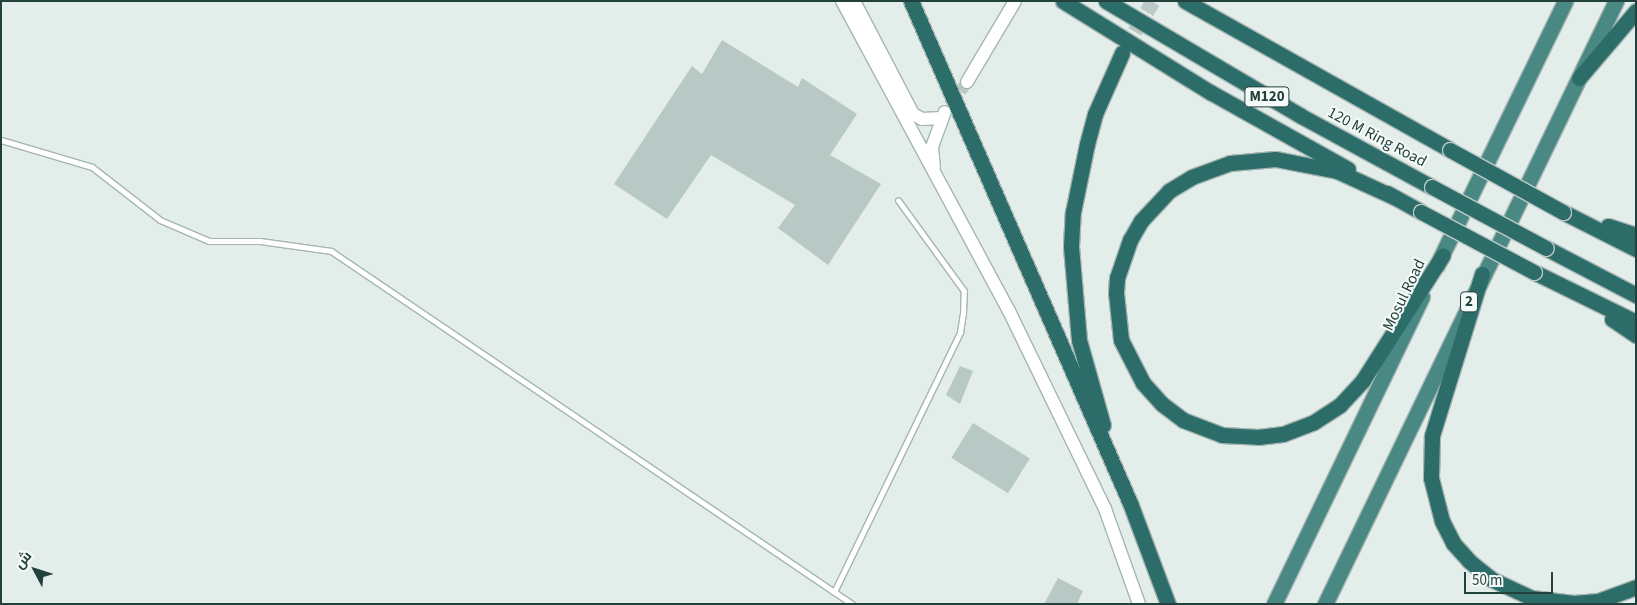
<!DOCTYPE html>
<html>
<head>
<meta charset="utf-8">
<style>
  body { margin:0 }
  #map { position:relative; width:1637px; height:605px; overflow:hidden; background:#e3edea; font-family:"Source Sans 3",Cairo,sans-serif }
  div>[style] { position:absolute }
  .building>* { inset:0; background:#b8c8c4; transform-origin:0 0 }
  .tertiary-tunnel>* { height:12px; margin-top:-6px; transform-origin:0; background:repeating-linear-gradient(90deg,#bccac7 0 12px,transparent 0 18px) }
  .motorway-tunnel>* { height:15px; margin-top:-7.5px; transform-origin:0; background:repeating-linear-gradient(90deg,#bccac7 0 15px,transparent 0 23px) }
  .roads { filter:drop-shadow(1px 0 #a5b6b2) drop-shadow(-1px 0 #a5b6b2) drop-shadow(0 1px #a5b6b2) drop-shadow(0 -1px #a5b6b2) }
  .service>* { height:5px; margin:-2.5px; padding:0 2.5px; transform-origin:2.5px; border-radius:2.5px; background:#fff }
  .tertiary>* { height:12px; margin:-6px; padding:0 6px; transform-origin:6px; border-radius:6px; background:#fff }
  .trunk>* { height:15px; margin:-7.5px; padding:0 7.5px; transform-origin:7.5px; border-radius:7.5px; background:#4a8883 }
  .motorway>* { height:15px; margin:-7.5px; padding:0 7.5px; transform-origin:7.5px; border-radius:7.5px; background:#2d6d69 }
  .bridges { filter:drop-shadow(1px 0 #c1cac8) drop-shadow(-1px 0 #c1cac8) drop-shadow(0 1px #c1cac8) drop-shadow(0 -1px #c1cac8) }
  .motorway-bridge>* { height:15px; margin:-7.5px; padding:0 7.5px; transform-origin:7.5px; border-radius:7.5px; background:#2d6d69 }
  span { translate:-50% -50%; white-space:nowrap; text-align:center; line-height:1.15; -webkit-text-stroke:4px #f4faf8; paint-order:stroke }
  .shield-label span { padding:1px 4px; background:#f4faf8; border:1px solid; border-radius:4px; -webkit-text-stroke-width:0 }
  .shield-label { font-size:15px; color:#22403c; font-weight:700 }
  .street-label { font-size:16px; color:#22403c }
  .frame { position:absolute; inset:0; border:2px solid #22403c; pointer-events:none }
  .north { position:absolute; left:10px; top:545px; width:50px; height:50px; -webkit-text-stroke:4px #f4faf8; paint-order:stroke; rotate:310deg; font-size:14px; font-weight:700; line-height:20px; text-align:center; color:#22403c }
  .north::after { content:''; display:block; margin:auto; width:18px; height:22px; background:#22403c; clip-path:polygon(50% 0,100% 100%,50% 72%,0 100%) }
  .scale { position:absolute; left:1464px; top:572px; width:89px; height:22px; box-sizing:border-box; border:2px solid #22403c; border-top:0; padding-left:6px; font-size:15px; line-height:18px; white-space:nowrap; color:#22403c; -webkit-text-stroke:4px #f4faf8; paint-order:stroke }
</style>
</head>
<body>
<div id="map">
  <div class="building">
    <div style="clip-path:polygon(722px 40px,798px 87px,802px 78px,857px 114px,830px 155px,881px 184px,828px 265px,778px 228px,795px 205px,711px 155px,667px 219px,614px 184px,692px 66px,702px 74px)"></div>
    <div style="clip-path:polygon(960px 366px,973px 371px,960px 404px,946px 395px)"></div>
    <div style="left:973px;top:423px;width:67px;height:41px;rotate:32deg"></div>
    <div style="clip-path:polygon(1058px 578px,1083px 591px,1077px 604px,1044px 604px)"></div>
  </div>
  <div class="tertiary-tunnel">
    <div style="left:950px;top:106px;width:29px;rotate:-55deg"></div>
  </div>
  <div class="motorway-tunnel">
    <div style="left:1123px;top:51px;width:58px;rotate:-59deg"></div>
  </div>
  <div class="roads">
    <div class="service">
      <div style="left:1px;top:140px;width:95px;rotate:16.5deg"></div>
      <div style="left:92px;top:167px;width:86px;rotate:37.9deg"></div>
      <div style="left:160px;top:220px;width:53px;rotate:23.2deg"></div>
      <div style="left:209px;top:241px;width:51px"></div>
      <div style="left:260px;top:241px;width:72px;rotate:8deg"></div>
      <div style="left:331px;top:251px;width:629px;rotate:34.12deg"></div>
      <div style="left:834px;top:592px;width:289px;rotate:-64.1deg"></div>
      <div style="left:960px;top:332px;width:18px;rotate:-81deg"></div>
      <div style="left:963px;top:314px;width:23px;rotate:-88deg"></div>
      <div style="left:964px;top:291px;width:112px;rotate:-126deg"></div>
    </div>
    <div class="tertiary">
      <div style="left:842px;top:1px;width:352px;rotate:61.7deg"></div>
      <div style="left:1009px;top:311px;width:220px;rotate:64.1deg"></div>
      <div style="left:1105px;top:509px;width:101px;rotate:70.3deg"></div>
      <div style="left:854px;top:1px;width:127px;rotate:62.4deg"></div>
      <div style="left:913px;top:114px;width:10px;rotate:29deg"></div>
      <div style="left:922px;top:119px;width:20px;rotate:-3deg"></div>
      <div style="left:967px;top:82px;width:94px;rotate:-59.3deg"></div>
      <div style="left:934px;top:167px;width:20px;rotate:-96deg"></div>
      <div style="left:932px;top:147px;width:37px;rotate:-70deg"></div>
    </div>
    <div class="trunk">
      <div style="left:1437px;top:265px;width:293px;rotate:-64.1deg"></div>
      <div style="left:1274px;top:604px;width:341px;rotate:-64.3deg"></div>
      <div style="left:1325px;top:604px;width:670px;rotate:-64.24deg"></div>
    </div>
    <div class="motorway">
      <div style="left:911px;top:1px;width:548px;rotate:66.43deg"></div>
      <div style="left:1130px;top:503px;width:108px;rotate:69.4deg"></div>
      <div style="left:1063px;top:1px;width:173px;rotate:31.8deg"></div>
      <div style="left:1210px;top:92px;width:158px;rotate:29.2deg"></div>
      <div style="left:1106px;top:1px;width:226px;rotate:30.5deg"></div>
      <div style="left:1301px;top:116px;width:149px;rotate:28.5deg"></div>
      <div style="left:1185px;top:1px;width:304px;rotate:29.3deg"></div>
      <div style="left:1579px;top:78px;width:88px;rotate:-49.6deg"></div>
      <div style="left:1387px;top:193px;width:39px;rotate:29deg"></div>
      <div style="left:1396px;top:198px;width:65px;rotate:-155.4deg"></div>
      <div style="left:1337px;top:171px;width:63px;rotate:-169deg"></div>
      <div style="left:1275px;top:159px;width:45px;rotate:174.9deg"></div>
      <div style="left:1230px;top:163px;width:40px;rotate:159.8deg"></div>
      <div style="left:1192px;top:177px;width:27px;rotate:149deg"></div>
      <div style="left:1169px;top:191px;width:41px;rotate:133deg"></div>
      <div style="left:1141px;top:221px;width:22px;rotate:120deg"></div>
      <div style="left:1130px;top:240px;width:40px;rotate:108.9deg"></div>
      <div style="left:1117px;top:278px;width:15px;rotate:94deg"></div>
      <div style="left:1116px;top:293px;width:47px;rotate:83.9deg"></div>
      <div style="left:1121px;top:340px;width:48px;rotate:62.9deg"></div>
      <div style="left:1143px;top:383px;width:28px;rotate:48deg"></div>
      <div style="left:1162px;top:404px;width:26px;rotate:37deg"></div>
      <div style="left:1183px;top:420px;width:42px;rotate:21deg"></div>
      <div style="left:1222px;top:435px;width:36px;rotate:3deg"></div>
      <div style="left:1258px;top:437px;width:25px;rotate:-7deg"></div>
      <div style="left:1283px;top:434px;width:33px;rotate:-21deg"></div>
      <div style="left:1314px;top:422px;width:31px;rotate:-33deg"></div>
      <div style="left:1340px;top:405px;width:34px;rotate:-47deg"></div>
      <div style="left:1363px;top:380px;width:148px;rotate:-57.4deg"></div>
      <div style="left:1563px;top:212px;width:82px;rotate:26.9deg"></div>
      <div style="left:1608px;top:226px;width:29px;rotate:18deg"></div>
      <div style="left:1546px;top:248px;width:102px;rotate:27.6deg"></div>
      <div style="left:1534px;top:272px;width:114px;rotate:26.1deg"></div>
      <div style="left:1482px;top:274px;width:170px;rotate:107.2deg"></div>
      <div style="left:1432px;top:436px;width:42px;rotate:91.4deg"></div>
      <div style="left:1431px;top:478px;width:44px;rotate:75.7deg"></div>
      <div style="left:1442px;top:521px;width:25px;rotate:63deg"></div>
      <div style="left:1453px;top:543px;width:24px;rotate:48deg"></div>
      <div style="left:1469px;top:561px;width:28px;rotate:39deg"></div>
      <div style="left:1491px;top:579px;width:45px;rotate:24.9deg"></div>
      <div style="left:1532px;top:598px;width:42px;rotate:6.8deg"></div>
      <div style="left:1574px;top:603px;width:24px;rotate:-5deg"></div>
      <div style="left:1598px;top:601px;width:40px;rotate:-20.2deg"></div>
      <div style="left:1612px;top:319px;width:29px;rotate:34deg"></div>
      <div style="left:1103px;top:425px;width:88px;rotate:-105.8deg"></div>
      <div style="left:1079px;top:340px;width:94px;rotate:-94.9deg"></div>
      <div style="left:1071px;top:246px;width:34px;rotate:-87deg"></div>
      <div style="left:1073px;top:212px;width:69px;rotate:-78.4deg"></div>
      <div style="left:1087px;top:144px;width:31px;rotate:-75deg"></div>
      <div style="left:1095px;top:114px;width:67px;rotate:-66.1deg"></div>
    </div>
  </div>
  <div class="bridges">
    <div class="motorway-bridge">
      <div style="left:1450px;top:150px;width:129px;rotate:28.8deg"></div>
      <div style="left:1432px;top:187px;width:129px;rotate:28.2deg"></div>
      <div style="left:1421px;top:212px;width:128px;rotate:28deg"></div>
    </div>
  </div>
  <div class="shield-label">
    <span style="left:1267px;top:97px">M120</span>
    <span style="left:1469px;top:302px">2</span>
  </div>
  <div class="street-label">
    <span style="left:1377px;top:137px;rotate:28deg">120 M Ring Road</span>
    <span style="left:1404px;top:295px;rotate:-64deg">Mosul Road</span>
  </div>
  <div class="frame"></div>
  <div class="north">ش</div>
  <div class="scale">50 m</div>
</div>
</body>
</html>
